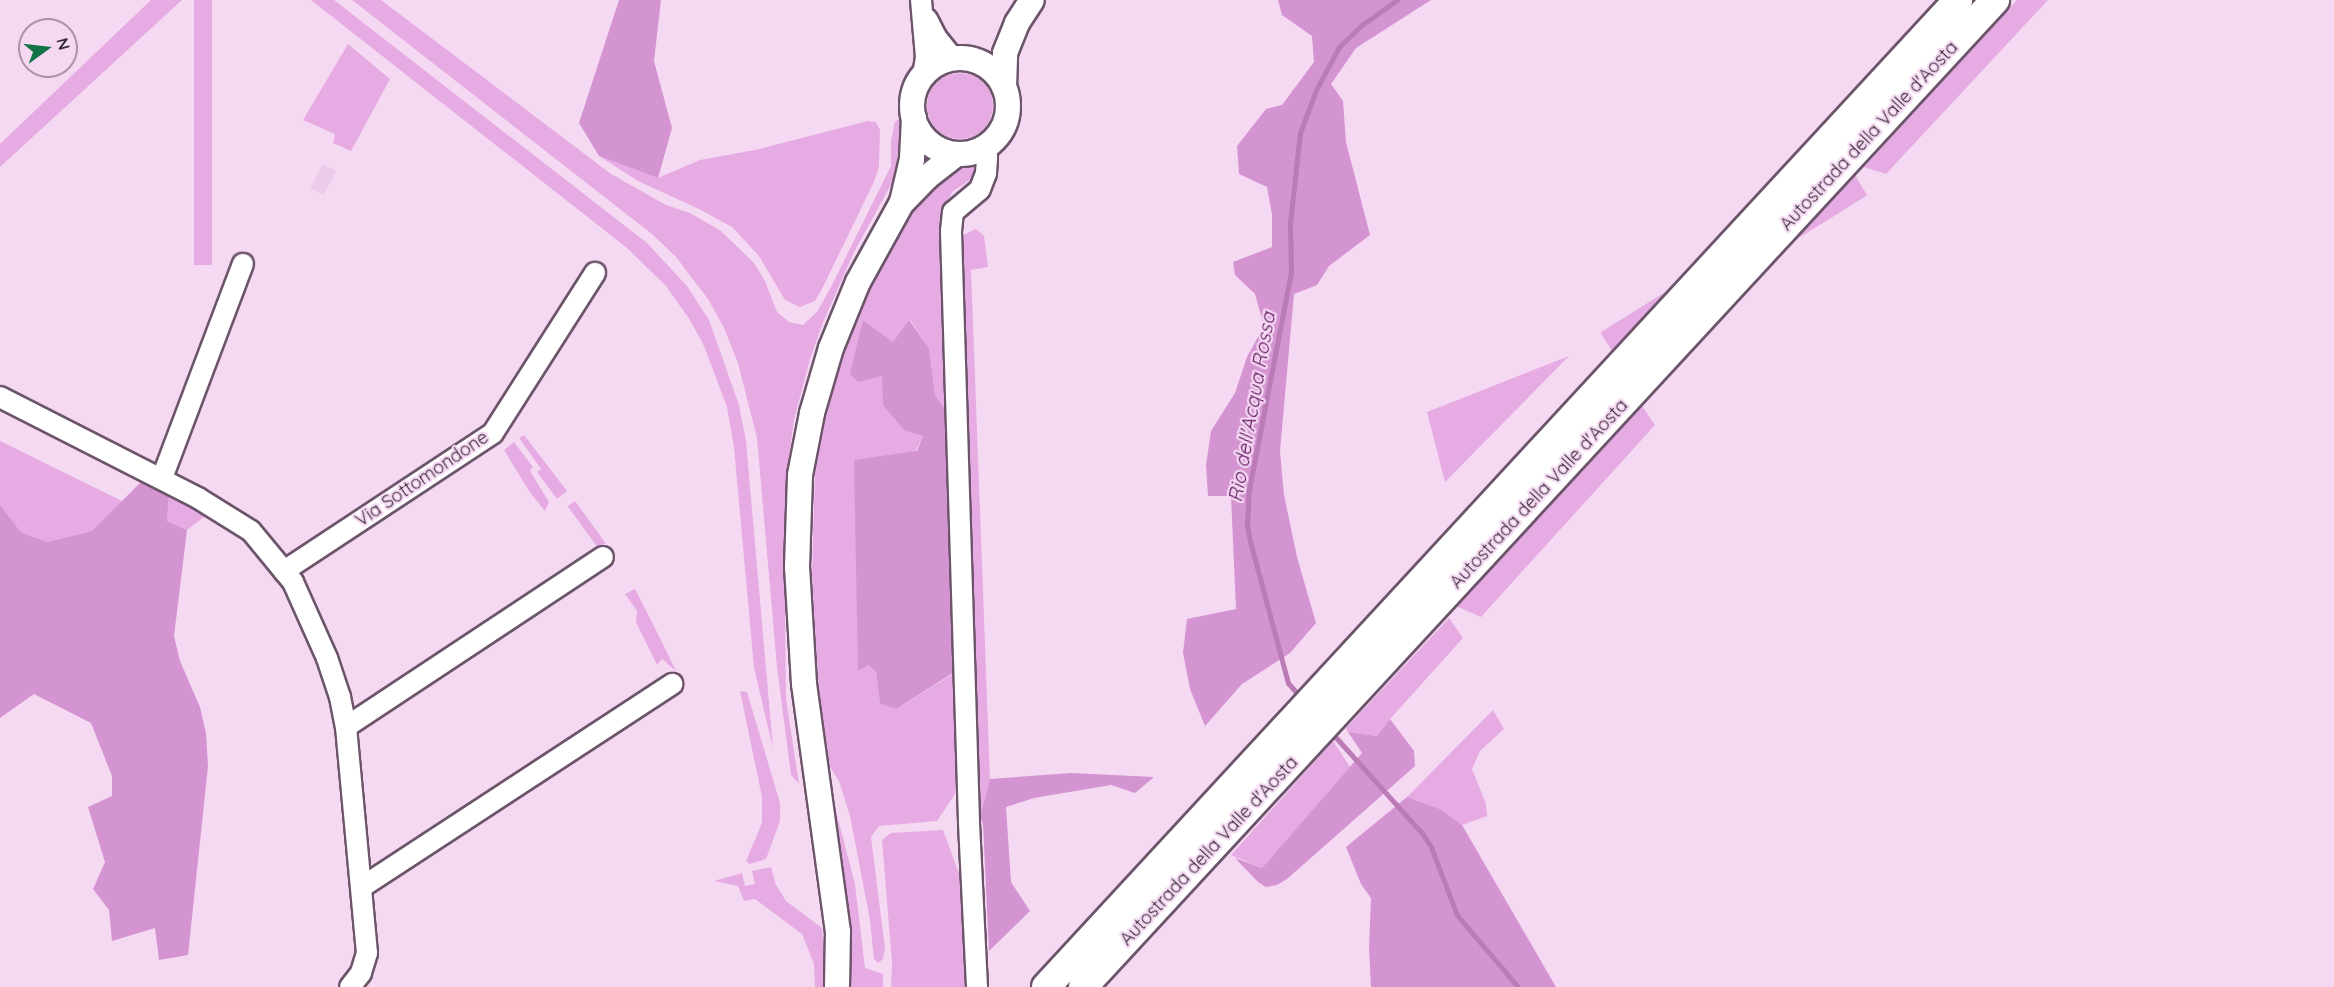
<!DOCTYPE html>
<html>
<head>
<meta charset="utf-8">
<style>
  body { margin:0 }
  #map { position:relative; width:2334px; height:987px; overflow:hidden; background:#f5d9f3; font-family:Quicksand,sans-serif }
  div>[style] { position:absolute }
  .built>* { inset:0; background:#eccbe9; transform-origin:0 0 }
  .green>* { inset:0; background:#e5abe2; transform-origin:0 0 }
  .round { border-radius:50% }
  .forest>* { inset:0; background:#d493d1 }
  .stream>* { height:5px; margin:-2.5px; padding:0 2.5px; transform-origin:2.5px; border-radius:2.5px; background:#ba7bb7 }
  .roads { filter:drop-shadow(2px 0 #6c556b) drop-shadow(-2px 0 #6c556b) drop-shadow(0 2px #6c556b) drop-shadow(0 -2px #6c556b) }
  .minor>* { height:20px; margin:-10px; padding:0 10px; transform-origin:10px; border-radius:10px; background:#fff }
  .major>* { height:24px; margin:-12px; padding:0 12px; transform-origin:12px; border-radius:12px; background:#fff }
  .major>.ring { margin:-12px; padding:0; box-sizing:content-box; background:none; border:24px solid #fff; border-radius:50% }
  .highway>* { height:28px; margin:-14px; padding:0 14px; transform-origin:14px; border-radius:14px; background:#fff }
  span { translate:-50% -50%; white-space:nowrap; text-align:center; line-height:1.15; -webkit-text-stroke:4.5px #f5d9f3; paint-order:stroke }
  .street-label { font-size:18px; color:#352b35 }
  .water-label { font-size:20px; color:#621561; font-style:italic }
  .north { position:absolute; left:18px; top:18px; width:60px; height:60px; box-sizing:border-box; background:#f5d9f3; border:2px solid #a893a7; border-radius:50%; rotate:75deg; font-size:16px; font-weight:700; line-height:24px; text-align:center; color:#352b35 }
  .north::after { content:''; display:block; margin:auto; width:21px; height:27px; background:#127248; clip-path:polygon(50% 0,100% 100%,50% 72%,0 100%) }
</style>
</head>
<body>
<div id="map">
  <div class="built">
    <div style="left:323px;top:164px;width:15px;height:27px;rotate:28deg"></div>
  </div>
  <div class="green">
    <div style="clip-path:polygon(151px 0,182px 0,0 167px,0 144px)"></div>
    <div style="left:194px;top:0;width:18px;height:265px"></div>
    <div style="clip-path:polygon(311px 0,334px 0,647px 243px,687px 286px,709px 320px,739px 405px,746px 441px,773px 748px,754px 668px,734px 447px,727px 407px,704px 346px,690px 320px,666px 286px,627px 248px)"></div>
    <div style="clip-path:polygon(352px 0,381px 0,611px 174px,666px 205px,690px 213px,721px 231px,754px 263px,765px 281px,777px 312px,789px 322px,803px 325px,817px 312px,831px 287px,891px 166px,891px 140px,895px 122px,899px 119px,903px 143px,898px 172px,854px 252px,824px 320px,810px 359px,794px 420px,787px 471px,785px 619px,786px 699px,799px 784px,791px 775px,777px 667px,757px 438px,738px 363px,724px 328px,708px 299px,676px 257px,652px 234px)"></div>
    <div style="clip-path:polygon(2017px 0,2048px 0,1886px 174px,1864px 167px)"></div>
    <div style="clip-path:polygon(348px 44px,390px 79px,351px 151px,333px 143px,335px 134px,303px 120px)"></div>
    <div class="round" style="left:927px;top:73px;width:66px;height:66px"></div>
    <div style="clip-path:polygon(868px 121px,876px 122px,880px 130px,879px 167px,873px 184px,822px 289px,815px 301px,800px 307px,785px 300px,759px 256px,732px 227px,699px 209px,638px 181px,599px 156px,658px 178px,700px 160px,755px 150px)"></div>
    <div style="clip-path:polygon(966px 161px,976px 161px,978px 168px,975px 177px,953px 191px,941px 212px,939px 228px,947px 412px,935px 395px,929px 348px,910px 320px,893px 342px,863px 320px,858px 381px,882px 376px,923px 436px,857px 572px,858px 670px,868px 665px,876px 672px,880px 704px,896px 709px,953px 674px,958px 780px,955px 794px,937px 821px,879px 826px,871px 837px,885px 949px,883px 959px,878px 963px,874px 959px,870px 920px,850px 816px,839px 781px,830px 767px,819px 694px,812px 575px,815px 471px,822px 417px,850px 324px,900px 219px,952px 166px)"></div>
    <div style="left:1854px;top:174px;width:25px;height:299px;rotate:58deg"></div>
    <div style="clip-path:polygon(976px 229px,984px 236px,988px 267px,971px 270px,990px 779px,980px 817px,975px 789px,961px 236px)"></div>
    <div style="clip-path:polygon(1569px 356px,1445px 482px,1427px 412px)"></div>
    <div style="clip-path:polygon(1642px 406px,1655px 425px,1481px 617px,1456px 606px)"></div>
    <div style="clip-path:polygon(524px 435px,567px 491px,557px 499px,537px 472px,541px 469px,519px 438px)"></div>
    <div style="clip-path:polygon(0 441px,122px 501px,92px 531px,47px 542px,21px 532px,0 505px)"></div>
    <div style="clip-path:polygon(514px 442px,533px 467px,530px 471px,549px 502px,545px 511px,529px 491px,504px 450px)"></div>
    <div style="clip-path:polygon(169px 494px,202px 508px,204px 517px,187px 530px,167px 521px)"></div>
    <div style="left:575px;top:501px;width:52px;height:9px;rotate:54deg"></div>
    <div style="clip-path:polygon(635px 589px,656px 630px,676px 671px,662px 659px,657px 665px,636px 622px,637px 611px,625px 594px)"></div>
    <div style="clip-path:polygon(1449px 618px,1463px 638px,1390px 719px,1377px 736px,1348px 732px,1346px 728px)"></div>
    <div style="clip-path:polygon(740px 691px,747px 692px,780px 803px,780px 821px,766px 859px,750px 864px,746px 861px,762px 823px,762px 797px)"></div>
    <div style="clip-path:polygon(1493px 710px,1504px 729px,1480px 751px,1472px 769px,1486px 804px,1487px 816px,1462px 825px,1440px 809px,1407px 797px)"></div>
    <div style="clip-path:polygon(1333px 741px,1350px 767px,1262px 868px,1231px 855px)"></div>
    <div style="clip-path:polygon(833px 800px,855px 884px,865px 968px,883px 974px,883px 987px,850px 987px,850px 927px)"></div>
    <div style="clip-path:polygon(943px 830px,963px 884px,965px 987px,891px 987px,892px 963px,882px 840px,891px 833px)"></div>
    <div style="clip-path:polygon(771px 867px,776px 885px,786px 901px,822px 928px,825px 956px,824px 987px,815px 987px,814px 964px,802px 934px,755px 899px,744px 901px,738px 886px,714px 881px,742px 873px,745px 886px,755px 884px,752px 871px)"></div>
  </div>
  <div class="forest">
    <div style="clip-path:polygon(619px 0,661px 0,654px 61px,672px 128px,658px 178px,599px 156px,579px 123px)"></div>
    <div style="clip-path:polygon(1278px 0,1431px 0,1356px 48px,1331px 84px,1343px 101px,1346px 142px,1370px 235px,1329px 266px,1317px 285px,1294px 294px,1280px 451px,1284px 495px,1297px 557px,1316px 623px,1290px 653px,1242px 684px,1205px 726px,1190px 689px,1183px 653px,1187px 619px,1236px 609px,1231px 496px,1208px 496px,1206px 465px,1211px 431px,1235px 393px,1247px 357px,1264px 326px,1255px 294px,1235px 275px,1233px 262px,1272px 247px,1272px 215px,1267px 187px,1239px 174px,1237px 146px,1266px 109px,1282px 105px,1314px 62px,1312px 36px,1282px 15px)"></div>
    <div style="clip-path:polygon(863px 320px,893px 342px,909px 320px,929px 348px,935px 395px,947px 412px,953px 673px,896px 709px,880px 704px,876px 672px,868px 665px,858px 671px,854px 460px,917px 451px,923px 436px,904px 430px,883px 405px,882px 376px,858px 382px,850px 374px)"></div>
    <div style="clip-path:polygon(146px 477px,169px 494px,167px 521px,187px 530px,174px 636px,180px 661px,200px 707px,206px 733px,208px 766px,188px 955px,159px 960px,155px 928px,112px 941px,109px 910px,93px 889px,105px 862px,88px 807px,112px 796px,112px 776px,91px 723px,34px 694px,0 718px,0 505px,21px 532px,47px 542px,92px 531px)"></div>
    <div style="clip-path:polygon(1390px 719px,1414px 751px,1415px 766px,1287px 879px,1277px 885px,1266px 887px,1258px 882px,1235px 858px,1262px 868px,1362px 753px,1348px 732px,1377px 736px)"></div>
    <div style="clip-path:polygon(1071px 773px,1154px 777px,1135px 793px,1111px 785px,1034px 798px,1006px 807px,1011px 882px,1030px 911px,989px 951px,983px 824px,980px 817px,990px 779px)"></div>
    <div style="clip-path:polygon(1407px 797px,1440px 809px,1462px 825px,1556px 987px,1371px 987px,1369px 948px,1371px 898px,1361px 884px,1346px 847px)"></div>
  </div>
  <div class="stream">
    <div style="left:1302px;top:699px;width:21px;rotate:-131deg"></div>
    <div style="left:1288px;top:683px;width:147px;rotate:-105deg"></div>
    <div style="left:1250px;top:541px;width:16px;rotate:-101deg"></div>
    <div style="left:1247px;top:525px;width:35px;rotate:-87deg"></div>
    <div style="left:1249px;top:490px;width:222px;rotate:-79.1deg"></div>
    <div style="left:1291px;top:272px;width:49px;rotate:-91.2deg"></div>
    <div style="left:1290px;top:223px;width:91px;rotate:-83.7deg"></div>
    <div style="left:1300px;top:133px;width:46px;rotate:-69.6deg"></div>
    <div style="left:1316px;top:90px;width:49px;rotate:-61.9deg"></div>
    <div style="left:1339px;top:47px;width:33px;rotate:-44deg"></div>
    <div style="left:1363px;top:24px;width:42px;rotate:-35.2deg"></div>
    <div style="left:1330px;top:731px;width:137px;rotate:48deg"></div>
    <div style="left:1422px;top:833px;width:17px;rotate:57deg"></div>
    <div style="left:1431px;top:847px;width:73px;rotate:69.1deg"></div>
    <div style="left:1457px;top:915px;width:94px;rotate:49.7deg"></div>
  </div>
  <div class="roads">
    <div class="minor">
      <div style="left:921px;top:0;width:57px;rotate:85deg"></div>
      <div style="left:926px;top:57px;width:19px;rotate:99deg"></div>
      <div style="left:927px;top:19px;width:20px;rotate:63deg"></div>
      <div style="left:936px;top:37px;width:28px;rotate:51deg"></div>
      <div style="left:0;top:397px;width:222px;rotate:27deg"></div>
      <div style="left:198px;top:498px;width:62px;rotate:31.9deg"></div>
      <div style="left:251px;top:531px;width:66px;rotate:50.5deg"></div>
      <div style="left:293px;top:582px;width:83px;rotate:65.9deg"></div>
      <div style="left:327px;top:658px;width:41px;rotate:71.6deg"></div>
      <div style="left:340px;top:697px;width:31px;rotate:79deg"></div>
      <div style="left:346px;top:727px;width:227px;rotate:84.7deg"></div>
      <div style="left:367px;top:953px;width:21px;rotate:107deg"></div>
      <div style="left:361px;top:973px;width:18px;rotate:128deg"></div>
      <div style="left:162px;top:478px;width:229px;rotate:-69.3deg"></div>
      <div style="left:284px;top:571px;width:250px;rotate:-33.4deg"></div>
      <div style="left:493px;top:433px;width:190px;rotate:-57.5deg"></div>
      <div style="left:346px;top:727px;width:308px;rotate:-33.5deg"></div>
      <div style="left:362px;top:887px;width:371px;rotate:-33.2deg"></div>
      <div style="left:977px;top:987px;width:166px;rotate:-92.8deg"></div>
      <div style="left:969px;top:821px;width:590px;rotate:-91.75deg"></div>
      <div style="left:951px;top:231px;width:19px;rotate:-84deg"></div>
      <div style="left:953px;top:212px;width:35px;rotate:-40deg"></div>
      <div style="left:980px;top:189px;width:17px;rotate:-69deg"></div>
      <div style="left:986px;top:173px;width:16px;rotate:-86deg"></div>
      <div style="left:987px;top:157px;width:9px;rotate:-108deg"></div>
    </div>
    <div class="major">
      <div class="ring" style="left:912px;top:58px;width:72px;height:72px"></div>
      <div style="left:1004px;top:87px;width:34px;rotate:-88deg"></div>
      <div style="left:1005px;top:53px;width:32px;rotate:-68deg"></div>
      <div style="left:1017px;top:23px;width:27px;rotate:-57deg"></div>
      <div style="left:902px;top:202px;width:44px;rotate:-76.9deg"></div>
      <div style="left:912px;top:159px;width:41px;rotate:-87.2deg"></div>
      <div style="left:837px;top:987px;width:55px;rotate:-89deg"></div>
      <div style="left:838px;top:932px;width:250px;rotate:-97.8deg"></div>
      <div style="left:804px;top:684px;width:117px;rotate:-93.4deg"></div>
      <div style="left:797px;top:567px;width:92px;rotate:-88.1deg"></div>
      <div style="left:800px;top:475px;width:63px;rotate:-79deg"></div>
      <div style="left:812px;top:413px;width:68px;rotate:-73.7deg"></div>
      <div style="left:831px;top:348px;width:71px;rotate:-67.8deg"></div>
      <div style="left:858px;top:282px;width:89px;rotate:-61.1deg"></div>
      <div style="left:901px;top:204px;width:37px;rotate:-46deg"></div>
      <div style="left:927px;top:177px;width:37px;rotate:-38deg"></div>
    </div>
    <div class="highway">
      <div style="left:1046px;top:987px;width:1344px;rotate:-47.26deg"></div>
      <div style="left:1083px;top:987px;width:1344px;rotate:-47.26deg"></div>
    </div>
  </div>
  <div class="street-label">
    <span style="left:1869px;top:136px;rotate:-47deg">Autostrada della Valle d'Aosta</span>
    <span style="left:422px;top:479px;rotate:-34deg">Via Sottomondone</span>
    <span style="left:1539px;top:494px;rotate:-47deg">Autostrada della Valle d'Aosta</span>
    <span style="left:1209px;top:851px;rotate:-47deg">Autostrada della Valle d'Aosta</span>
  </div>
  <div class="water-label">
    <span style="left:1251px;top:407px;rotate:-80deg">Rio dell'Acqua Rossa</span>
  </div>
  <div class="north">N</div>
</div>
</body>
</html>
